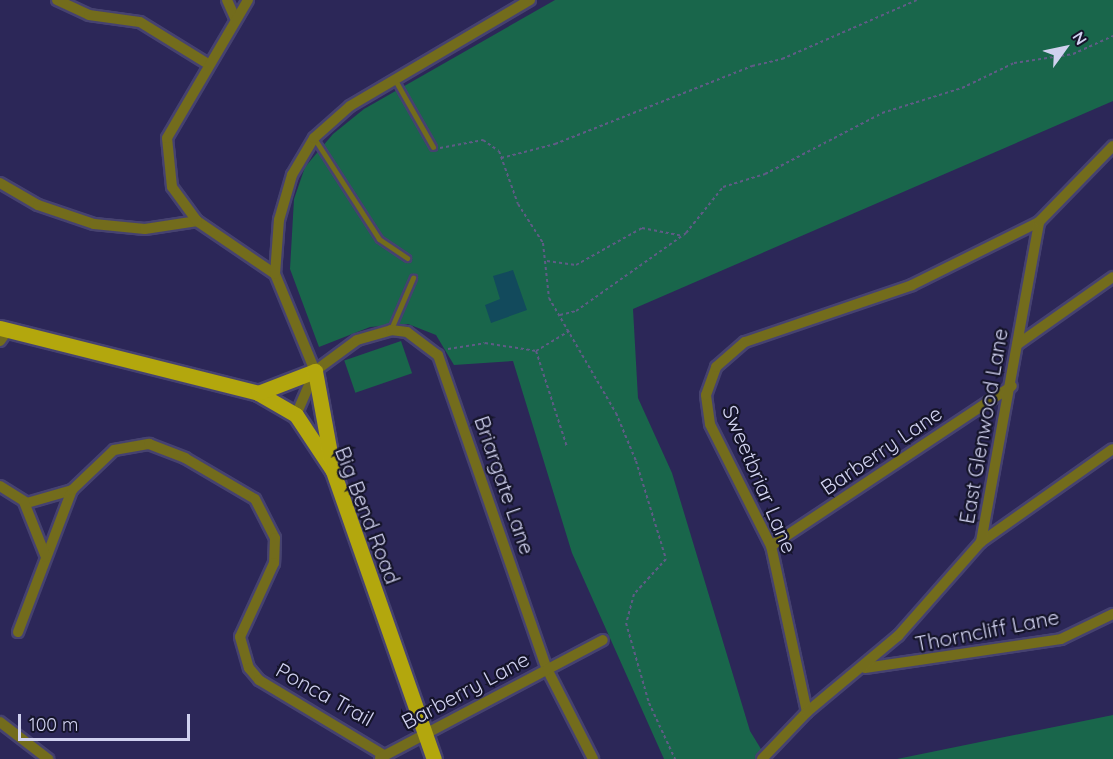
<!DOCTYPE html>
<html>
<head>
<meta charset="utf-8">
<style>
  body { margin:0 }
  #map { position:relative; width:1113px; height:759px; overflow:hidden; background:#2c2758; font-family:Quicksand,sans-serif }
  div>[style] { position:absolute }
  .green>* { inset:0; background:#19664b; transform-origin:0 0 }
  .water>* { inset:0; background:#124a5c }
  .path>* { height:2px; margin-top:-1px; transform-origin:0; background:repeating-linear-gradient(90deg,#5f5b86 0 3px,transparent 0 6px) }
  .roads { filter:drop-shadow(2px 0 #464270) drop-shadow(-2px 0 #464270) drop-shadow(0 2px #464270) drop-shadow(0 -2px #464270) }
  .lane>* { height:5px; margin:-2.5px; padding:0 2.5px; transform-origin:2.5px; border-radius:2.5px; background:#736c1c }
  .street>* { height:10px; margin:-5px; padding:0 5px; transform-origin:5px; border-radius:5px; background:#736c1c }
  .primary>* { height:15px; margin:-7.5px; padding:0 7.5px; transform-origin:7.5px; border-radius:7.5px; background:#b3a70d }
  span { translate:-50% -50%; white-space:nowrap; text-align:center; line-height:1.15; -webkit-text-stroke:4.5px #15142a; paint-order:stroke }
  .street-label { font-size:21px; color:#d0d1ef }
  .north { position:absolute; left:1035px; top:18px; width:60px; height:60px; -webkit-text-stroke:4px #15142a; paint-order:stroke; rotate:57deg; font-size:16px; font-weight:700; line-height:24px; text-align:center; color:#d0d1ef }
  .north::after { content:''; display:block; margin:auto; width:21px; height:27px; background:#d0d1ef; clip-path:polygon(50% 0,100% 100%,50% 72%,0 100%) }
  .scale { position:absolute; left:18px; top:714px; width:172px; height:27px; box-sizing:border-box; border:3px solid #d0d1ef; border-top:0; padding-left:8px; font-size:18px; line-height:21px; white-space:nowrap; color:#d0d1ef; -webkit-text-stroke:4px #15142a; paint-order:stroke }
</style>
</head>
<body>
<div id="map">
  <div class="green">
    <div style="clip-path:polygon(555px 0,1113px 0,1113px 101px,633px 309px,638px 398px,672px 473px,750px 731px,767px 759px,664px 759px,572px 553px,513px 361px,454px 365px,436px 335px,408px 324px,370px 327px,319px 347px,290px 269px,294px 199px,305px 167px,333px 134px,364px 109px)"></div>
    <div style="left:401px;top:341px;width:34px;height:60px;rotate:71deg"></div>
    <div style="clip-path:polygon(1113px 715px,1113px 759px,897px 759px)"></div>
  </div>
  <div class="water">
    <div style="clip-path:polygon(513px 270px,527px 310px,491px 323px,485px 305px,500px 299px,493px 276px)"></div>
  </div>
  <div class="path">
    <div style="left:440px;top:148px;width:44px;rotate:-10.5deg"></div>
    <div style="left:483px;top:140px;width:19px;rotate:35deg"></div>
    <div style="left:499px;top:151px;width:56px;rotate:70.3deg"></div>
    <div style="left:518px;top:204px;width:46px;rotate:57.3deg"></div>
    <div style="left:543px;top:243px;width:55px;rotate:83.8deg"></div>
    <div style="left:549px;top:298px;width:133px;rotate:59.8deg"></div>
    <div style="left:616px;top:413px;width:52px;rotate:67.4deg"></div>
    <div style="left:636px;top:461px;width:102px;rotate:73deg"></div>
    <div style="left:666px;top:559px;width:47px;rotate:132.4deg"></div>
    <div style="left:634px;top:594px;width:30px;rotate:105deg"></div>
    <div style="left:626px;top:623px;width:83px;rotate:74deg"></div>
    <div style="left:649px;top:703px;width:62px;rotate:65.1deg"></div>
    <div style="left:501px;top:158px;width:56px;rotate:-14.5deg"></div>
    <div style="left:555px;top:144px;width:212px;rotate:-21.6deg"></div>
    <div style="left:752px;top:66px;width:31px;rotate:-13deg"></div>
    <div style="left:782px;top:59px;width:147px;rotate:-23.6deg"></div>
    <div style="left:547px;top:261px;width:29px;rotate:8deg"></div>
    <div style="left:576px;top:265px;width:76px;rotate:-29.3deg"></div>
    <div style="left:642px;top:228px;width:42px;rotate:11deg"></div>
    <div style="left:560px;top:315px;width:16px;rotate:-14deg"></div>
    <div style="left:576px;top:311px;width:135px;rotate:-35.3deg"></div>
    <div style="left:686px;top:233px;width:59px;rotate:-51.2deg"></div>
    <div style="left:723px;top:187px;width:44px;rotate:-17.2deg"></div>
    <div style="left:765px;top:174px;width:132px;rotate:-27.5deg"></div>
    <div style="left:882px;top:113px;width:84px;rotate:-17.4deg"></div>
    <div style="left:962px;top:88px;width:58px;rotate:-25.7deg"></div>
    <div style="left:1014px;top:63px;width:60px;rotate:-8.7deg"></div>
    <div style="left:1073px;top:54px;width:44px;rotate:-24.2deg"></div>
    <div style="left:448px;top:349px;width:37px;rotate:-9deg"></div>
    <div style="left:485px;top:343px;width:52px;rotate:8.9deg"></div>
    <div style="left:536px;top:351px;width:39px;rotate:-31deg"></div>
    <div style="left:536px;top:351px;width:101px;rotate:72.1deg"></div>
  </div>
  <div class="roads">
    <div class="lane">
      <div style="left:395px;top:80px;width:77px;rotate:60.4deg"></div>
      <div style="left:314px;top:138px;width:120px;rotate:57.2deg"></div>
      <div style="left:379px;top:239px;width:34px;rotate:34deg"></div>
      <div style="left:391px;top:329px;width:56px;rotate:-66.7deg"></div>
    </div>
    <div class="street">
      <div style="left:57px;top:0;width:35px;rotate:25deg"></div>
      <div style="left:89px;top:15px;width:51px;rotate:7.8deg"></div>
      <div style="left:140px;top:22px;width:80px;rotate:31.7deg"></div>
      <div style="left:227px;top:0;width:20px;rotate:66deg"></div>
      <div style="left:0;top:183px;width:44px;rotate:30.1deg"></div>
      <div style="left:38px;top:205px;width:59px;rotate:18.7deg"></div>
      <div style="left:94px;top:224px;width:51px;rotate:5.6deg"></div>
      <div style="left:145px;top:229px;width:53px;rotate:-8.7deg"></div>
      <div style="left:197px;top:221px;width:94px;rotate:34.2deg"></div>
      <div style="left:197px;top:221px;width:42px;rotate:-126.3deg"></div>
      <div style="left:172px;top:187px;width:49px;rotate:-95.8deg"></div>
      <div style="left:167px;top:138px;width:160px;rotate:-59.6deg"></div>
      <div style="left:0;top:341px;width:14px;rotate:-54deg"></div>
      <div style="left:1018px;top:344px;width:116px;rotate:-35.2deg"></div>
      <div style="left:315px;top:371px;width:52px;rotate:-36.4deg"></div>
      <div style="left:357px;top:340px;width:35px;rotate:-16deg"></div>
      <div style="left:391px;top:330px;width:16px;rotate:7deg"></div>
      <div style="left:407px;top:332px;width:39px;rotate:37deg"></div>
      <div style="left:438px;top:355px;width:332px;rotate:70.9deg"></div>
      <div style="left:547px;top:669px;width:101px;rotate:62.9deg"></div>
      <div style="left:296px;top:415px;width:48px;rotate:-66.6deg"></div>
      <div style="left:315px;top:371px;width:105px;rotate:-112.4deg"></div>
      <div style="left:275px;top:274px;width:54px;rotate:-85.8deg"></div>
      <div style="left:279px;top:220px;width:47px;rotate:-73.9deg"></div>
      <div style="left:292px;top:175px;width:43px;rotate:-59.3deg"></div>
      <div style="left:314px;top:138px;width:48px;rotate:-41.6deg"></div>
      <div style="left:350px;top:106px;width:209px;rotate:-30.5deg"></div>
      <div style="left:0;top:486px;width:32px;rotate:32deg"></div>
      <div style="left:27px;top:503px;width:47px;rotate:-16.1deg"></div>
      <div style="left:72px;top:490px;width:152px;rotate:110.8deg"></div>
      <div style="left:72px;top:490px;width:58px;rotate:-43.6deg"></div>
      <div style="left:114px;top:450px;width:36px;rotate:-10deg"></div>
      <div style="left:149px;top:444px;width:39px;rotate:21deg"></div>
      <div style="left:185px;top:458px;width:81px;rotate:30.4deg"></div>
      <div style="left:255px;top:499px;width:44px;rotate:62.9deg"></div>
      <div style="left:275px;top:538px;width:25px;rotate:92deg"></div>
      <div style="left:274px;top:563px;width:81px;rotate:114.7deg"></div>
      <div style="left:240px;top:637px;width:32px;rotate:74deg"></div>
      <div style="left:249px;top:668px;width:16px;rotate:50deg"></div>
      <div style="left:259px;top:680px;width:146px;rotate:31deg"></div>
      <div style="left:24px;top:502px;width:59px;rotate:68.2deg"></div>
      <div style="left:981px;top:542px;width:161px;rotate:-35.2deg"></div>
      <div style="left:771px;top:546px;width:289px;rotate:-33.6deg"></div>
      <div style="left:865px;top:668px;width:198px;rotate:-8.4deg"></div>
      <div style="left:1061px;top:639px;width:58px;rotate:-25.7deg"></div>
      <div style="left:807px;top:712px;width:170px;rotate:-102.2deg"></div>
      <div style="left:771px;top:546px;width:136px;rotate:-116.6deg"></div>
      <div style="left:710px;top:424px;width:29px;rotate:-98deg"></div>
      <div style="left:706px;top:395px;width:30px;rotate:-70deg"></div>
      <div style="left:716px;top:367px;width:38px;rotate:-41deg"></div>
      <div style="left:745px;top:342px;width:176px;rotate:-18.8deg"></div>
      <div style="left:912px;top:285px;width:142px;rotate:-26.4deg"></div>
      <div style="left:0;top:722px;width:61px;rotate:37.6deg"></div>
      <div style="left:380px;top:758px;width:252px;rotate:-27.9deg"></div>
      <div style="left:762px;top:759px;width:65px;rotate:-46.2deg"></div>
      <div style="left:807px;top:712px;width:119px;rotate:-39.9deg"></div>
      <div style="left:898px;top:636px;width:125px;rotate:-48.6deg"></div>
      <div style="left:981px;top:542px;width:325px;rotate:-79.7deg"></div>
      <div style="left:1039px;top:222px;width:106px;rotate:-45.8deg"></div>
    </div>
    <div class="primary">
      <div style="left:0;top:328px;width:266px;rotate:14.1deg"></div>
      <div style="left:258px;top:393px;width:44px;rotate:30.1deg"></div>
      <div style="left:296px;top:415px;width:67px;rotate:56.5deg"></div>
      <div style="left:333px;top:471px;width:305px;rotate:70.7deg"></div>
      <div style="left:258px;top:393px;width:61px;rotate:-21.1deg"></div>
      <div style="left:315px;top:371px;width:89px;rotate:79.7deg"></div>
    </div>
  </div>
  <div class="street-label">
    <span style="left:983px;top:426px;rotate:-80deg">East Glenwood Lane</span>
    <span style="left:881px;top:450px;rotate:-34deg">Barberry Lane</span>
    <span style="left:760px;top:479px;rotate:67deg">Sweetbriar Lane</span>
    <span style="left:505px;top:485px;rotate:71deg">Briargate Lane</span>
    <span style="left:368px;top:515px;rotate:69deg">Big Bend Road</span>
    <span style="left:987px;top:630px;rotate:-11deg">Thorncliff Lane</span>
    <span style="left:465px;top:690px;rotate:-28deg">Barberry Lane</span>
    <span style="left:325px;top:694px;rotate:29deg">Ponca Trail</span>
  </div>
  <div class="north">N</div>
  <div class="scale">100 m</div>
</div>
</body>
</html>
